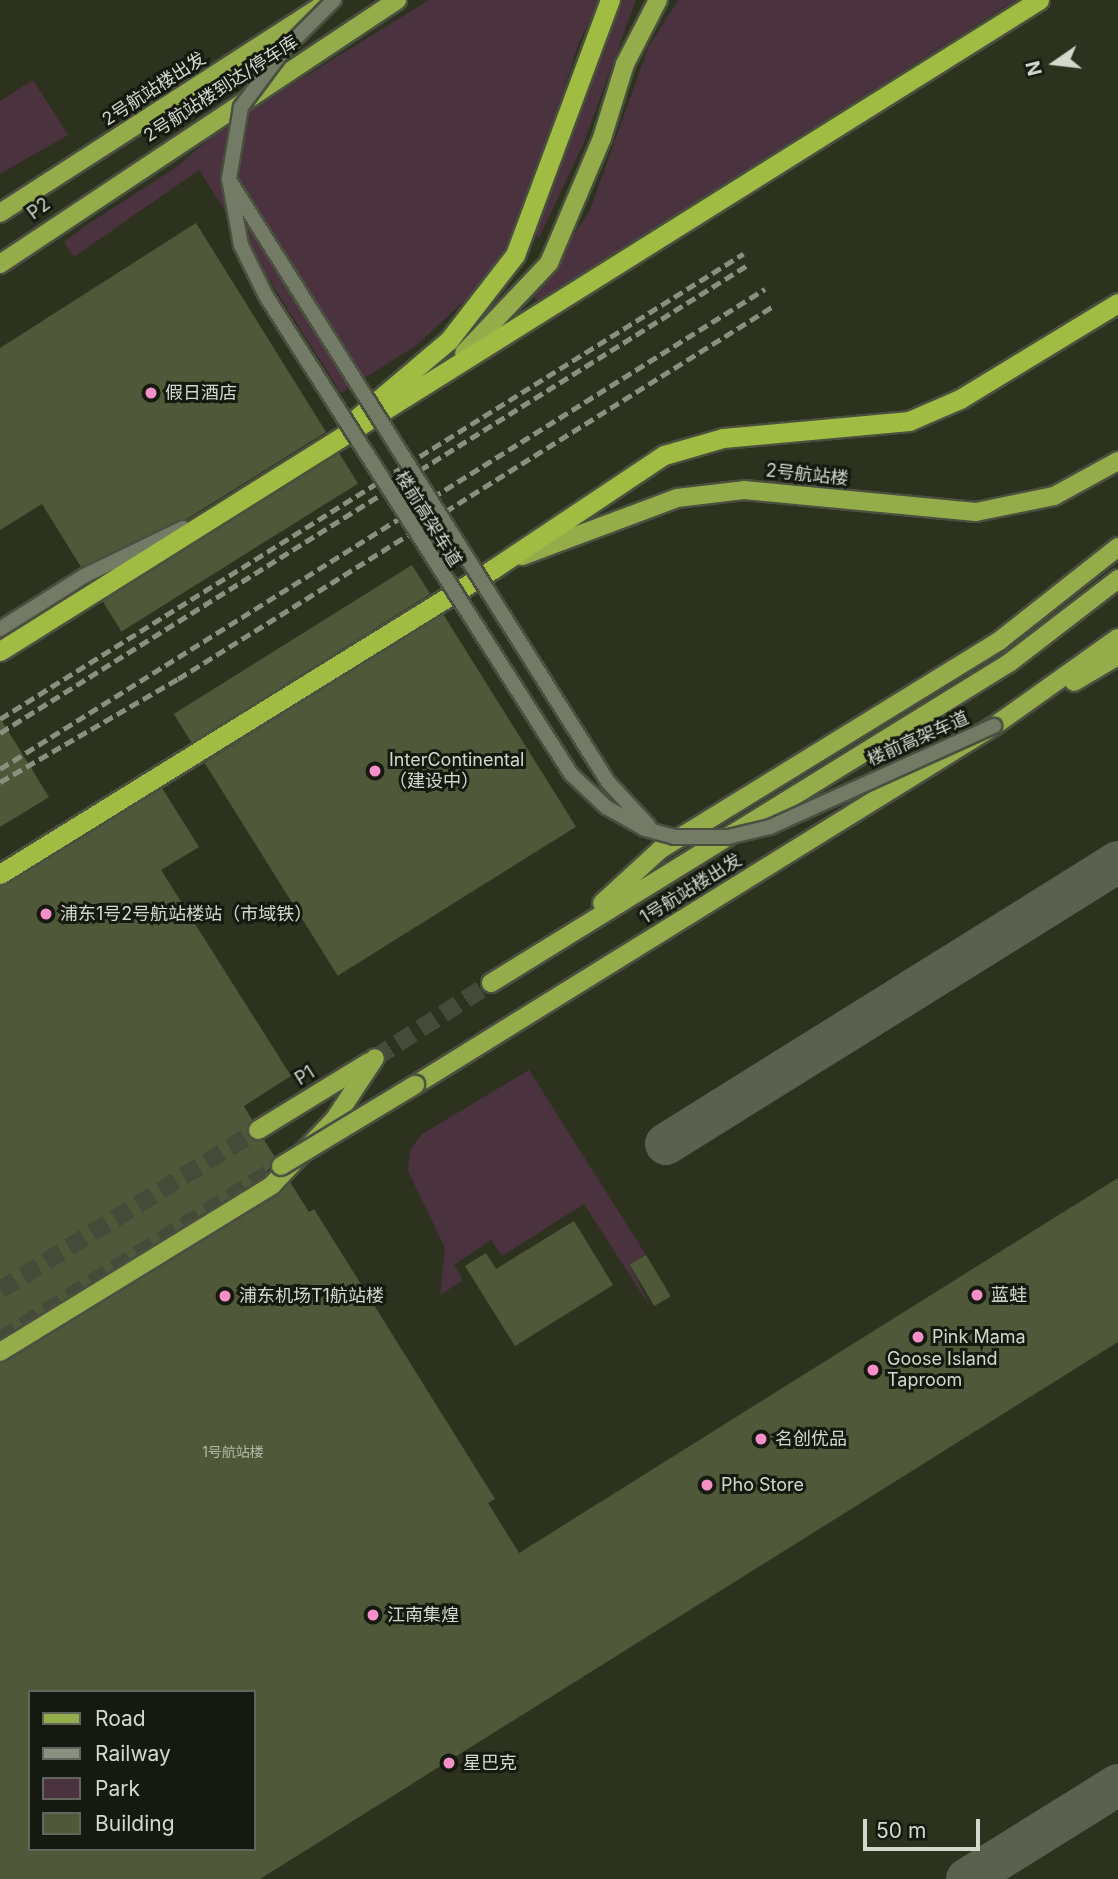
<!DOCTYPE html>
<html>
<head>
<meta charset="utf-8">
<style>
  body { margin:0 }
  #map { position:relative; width:1118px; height:1879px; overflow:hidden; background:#2d321f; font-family:Inter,"Noto Sans SC",sans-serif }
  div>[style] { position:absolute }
  .green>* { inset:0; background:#4a323e }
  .taxiway>* { height:42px; margin:-21px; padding:0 21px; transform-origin:21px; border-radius:21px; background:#5c604f }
  .building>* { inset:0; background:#4f5939; transform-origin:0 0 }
  .primary-tunnel>* { height:18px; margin-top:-9px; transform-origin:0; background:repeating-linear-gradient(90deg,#464b39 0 18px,transparent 0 27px) }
  .roads { filter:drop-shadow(2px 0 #4a4f3f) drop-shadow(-2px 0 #4a4f3f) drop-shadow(0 2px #4a4f3f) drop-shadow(0 -2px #4a4f3f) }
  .tertiary>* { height:14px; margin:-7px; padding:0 7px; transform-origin:7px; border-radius:7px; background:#737a65 }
  .primary>* { height:18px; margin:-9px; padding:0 9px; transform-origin:9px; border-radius:9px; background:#95ac4b }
  .trunk>* { height:19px; margin:-9.5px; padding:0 9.5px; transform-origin:9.5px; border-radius:9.5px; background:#a0bc42 }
  .rail>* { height:4.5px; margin-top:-2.25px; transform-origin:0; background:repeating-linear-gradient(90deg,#8a8f7f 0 10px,transparent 0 15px) }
  .bridges { filter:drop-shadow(2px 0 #4a4f3f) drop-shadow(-2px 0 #4a4f3f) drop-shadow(0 2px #4a4f3f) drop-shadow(0 -2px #4a4f3f) }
  .tertiary-bridge>* { height:14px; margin:-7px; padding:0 7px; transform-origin:7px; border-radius:7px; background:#737a65 }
  .primary-bridge>* { height:18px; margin:-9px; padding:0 9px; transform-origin:9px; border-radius:9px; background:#95ac4b }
  .dots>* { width:19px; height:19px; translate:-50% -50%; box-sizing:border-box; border:4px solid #161910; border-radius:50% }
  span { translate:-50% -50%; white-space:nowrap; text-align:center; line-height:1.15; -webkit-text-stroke:6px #161910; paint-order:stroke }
  .number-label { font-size:14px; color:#b3b8a7 }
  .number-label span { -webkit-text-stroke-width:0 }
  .street-label { font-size:18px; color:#d4d8cc }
  .poi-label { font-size:18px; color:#d4d8cc }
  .left { translate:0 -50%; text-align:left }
  .legend { position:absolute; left:28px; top:1690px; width:228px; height:161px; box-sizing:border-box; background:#161910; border:2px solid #62655b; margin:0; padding:9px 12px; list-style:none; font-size:21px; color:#d4d8cc }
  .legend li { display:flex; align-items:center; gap:14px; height:35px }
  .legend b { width:35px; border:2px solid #62655b }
  .north { position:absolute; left:1020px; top:28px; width:70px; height:70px; -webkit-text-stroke:5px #161910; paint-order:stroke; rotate:256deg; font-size:19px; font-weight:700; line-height:28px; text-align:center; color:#d4d8cc }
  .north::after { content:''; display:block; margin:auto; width:24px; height:32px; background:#d4d8cc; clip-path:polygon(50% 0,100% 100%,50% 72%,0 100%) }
  .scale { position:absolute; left:863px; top:1819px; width:117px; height:32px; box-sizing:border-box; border:4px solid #d4d8cc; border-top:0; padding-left:9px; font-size:21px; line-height:24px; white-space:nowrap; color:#d4d8cc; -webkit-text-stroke:5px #161910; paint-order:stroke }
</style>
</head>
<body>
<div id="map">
  <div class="green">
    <div style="clip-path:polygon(429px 0,600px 0,579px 42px,521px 224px,477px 289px,417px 345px,341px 393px,199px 170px,74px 257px,64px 242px,85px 226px,175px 168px,225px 126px)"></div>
    <div style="clip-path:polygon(619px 0,636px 0,583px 145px,539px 238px,535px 235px,597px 50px)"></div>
    <div style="clip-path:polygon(678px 0,1016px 0,538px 301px,533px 296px,590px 210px,648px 48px)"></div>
    <div style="clip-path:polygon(33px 80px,68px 135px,0 174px,0 101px)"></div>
    <div style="clip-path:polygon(529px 1070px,646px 1255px,630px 1265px,651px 1308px,584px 1204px,502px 1256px,491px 1240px,454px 1265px,463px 1280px,440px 1295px,445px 1248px,408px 1171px,410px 1150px,422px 1134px)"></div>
  </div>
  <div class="taxiway">
    <div style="left:666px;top:1144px;width:533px;rotate:-31.96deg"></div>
    <div style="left:967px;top:1879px;width:178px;rotate:-31.9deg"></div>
  </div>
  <div class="building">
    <div style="clip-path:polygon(196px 223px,326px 432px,187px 519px,81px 567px,42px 504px,0 530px,0 348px)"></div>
    <div style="left:339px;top:453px;width:36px;height:279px;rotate:58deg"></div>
    <div style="left:412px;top:565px;width:34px;height:281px;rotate:58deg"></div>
    <div style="left:443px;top:614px;width:251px;height:281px;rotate:58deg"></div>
    <div style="clip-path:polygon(0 718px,49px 797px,0 827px)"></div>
    <div style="clip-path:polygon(162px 788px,199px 847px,161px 870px,291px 1076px,244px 1106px,252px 1120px,249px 1136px,264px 1140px,275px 1157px,265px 1176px,0 1339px,0 886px)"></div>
    <div style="clip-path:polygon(evenodd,1118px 1178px,1118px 1342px,260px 1879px,0 1879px,0 1363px,290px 1182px,309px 1212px,314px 1209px,495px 1499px,488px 1503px,519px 1553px,1118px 1178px,30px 1692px,254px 1692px,254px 1849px,30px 1849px,30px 1692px)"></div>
    <div style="clip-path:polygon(574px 1221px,613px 1285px,515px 1346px,465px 1266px,486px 1253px,496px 1269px)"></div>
    <div style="left:646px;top:1255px;width:48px;height:19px;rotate:59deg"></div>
  </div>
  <div class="primary-tunnel">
    <div style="left:375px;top:1058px;width:138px;rotate:-32.9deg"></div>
    <div style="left:0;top:1290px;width:304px;rotate:-31.8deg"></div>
    <div style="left:0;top:1340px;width:331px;rotate:-31.8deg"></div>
  </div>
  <div class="roads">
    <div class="tertiary">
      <div style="left:0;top:629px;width:99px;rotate:-32.2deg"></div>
      <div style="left:84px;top:576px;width:110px;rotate:-25.9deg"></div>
    </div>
    <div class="primary">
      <div style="left:0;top:213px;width:394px;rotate:-32.8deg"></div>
      <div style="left:0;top:264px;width:477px;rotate:-33.6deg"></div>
      <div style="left:464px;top:353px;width:124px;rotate:-46.6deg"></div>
      <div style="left:549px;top:263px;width:136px;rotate:-67deg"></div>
      <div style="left:602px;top:138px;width:77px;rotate:-72.7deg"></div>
      <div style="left:625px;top:64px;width:72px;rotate:-62.7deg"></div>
      <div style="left:522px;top:556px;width:165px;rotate:-20.5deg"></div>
      <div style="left:677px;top:498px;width:67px;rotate:-6.8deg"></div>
      <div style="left:744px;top:490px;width:233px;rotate:5.4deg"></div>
      <div style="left:976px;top:512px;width:80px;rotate:-11.6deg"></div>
      <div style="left:1054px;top:496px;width:73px;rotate:-28.7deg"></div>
      <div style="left:1074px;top:682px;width:51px;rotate:-30.6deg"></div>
      <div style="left:602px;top:903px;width:80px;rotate:-42.5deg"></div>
      <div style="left:661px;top:849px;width:397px;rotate:-31.6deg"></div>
      <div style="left:999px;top:641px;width:152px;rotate:-38.3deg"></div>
      <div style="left:491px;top:983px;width:609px;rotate:-31.71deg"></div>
      <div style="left:1009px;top:663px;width:138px;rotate:-37.6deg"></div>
      <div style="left:415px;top:1085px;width:681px;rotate:-31.8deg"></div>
      <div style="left:994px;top:726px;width:152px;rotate:-35.4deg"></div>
      <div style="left:258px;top:1130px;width:130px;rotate:-31.5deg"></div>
      <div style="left:0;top:1352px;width:319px;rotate:-31.5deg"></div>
      <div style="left:272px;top:1185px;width:90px;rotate:-46.4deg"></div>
      <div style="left:334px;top:1120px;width:74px;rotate:-56.5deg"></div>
    </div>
    <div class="trunk">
      <div style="left:358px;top:417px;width:119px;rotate:-40.2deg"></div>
      <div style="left:449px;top:340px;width:108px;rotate:-52.2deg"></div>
      <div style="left:515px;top:255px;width:272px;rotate:-69.6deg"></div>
      <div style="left:0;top:651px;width:1226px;rotate:-32.07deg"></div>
      <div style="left:0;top:874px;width:580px;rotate:-31.74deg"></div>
      <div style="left:493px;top:569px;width:206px;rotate:-33.7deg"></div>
      <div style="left:664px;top:455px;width:61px;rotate:-16.1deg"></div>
      <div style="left:723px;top:438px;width:187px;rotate:-5.2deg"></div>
      <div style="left:909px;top:421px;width:56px;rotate:-23.3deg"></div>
      <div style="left:960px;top:399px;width:185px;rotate:-31.3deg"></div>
    </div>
  </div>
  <div class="rail">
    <div style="left:0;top:719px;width:877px;rotate:-32.04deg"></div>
    <div style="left:0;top:733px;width:884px;rotate:-32.05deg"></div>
    <div style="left:0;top:769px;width:903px;rotate:-32.11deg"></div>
    <div style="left:0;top:782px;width:206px;rotate:-30.1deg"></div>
    <div style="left:178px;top:679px;width:704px;rotate:-32.07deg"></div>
  </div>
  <div class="bridges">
    <div class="tertiary-bridge">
      <div style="left:334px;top:0;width:74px;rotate:135deg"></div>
      <div style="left:282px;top:52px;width:69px;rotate:126.7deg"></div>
      <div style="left:241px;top:107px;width:73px;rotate:99.5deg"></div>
      <div style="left:229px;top:179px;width:67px;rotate:79.7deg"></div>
      <div style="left:241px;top:245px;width:57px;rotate:63.9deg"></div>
      <div style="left:266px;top:296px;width:567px;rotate:57.46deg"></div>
      <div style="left:571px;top:774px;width:48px;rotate:43.3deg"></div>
      <div style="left:606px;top:807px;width:45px;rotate:29.4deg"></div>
      <div style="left:645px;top:829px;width:30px;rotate:15deg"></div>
      <div style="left:674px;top:837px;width:54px"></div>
      <div style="left:728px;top:837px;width:43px;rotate:-13.4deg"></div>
      <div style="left:770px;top:827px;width:246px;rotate:-24.3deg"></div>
      <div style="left:231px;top:183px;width:708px;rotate:57.81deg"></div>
      <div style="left:608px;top:782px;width:59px;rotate:47.1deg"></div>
    </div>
    <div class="primary-bridge">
      <div style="left:281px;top:1166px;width:157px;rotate:-31.2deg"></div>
    </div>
  </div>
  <div class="dots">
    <div style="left:151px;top:393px;background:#f98fc9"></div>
    <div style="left:375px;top:771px;background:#f98fc9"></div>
    <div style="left:46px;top:914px;background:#f98fc9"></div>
    <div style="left:977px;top:1295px;background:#f98fc9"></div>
    <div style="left:225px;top:1296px;background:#f98fc9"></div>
    <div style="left:918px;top:1337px;background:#f98fc9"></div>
    <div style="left:873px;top:1370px;background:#f98fc9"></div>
    <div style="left:761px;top:1439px;background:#f98fc9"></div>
    <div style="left:707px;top:1485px;background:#f98fc9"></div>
    <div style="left:373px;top:1615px;background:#f98fc9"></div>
    <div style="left:449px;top:1763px;background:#f98fc9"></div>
  </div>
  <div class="number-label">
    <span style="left:233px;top:1452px">1号航站楼</span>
  </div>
  <div class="street-label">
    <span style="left:154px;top:89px;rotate:-33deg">2号航站楼出发</span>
    <span style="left:221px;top:89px;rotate:-33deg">2号航站楼到达/停车库</span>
    <span style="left:39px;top:209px;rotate:-37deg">P2</span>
    <span style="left:807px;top:475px;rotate:6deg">2号航站楼</span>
    <span style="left:428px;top:519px;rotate:58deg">楼前高架车道</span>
    <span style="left:918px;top:739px;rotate:-24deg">楼前高架车道</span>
    <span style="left:691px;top:889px;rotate:-32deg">1号航站楼出发</span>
    <span style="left:305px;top:1076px;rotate:-32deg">P1</span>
  </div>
  <div class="poi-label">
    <span class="left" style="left:165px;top:393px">假日酒店</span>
    <span class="left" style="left:389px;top:771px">InterContinental<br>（建设中）</span>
    <span class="left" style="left:60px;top:914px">浦东1号2号航站楼站（市域铁）</span>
    <span class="left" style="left:991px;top:1295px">蓝蛙</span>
    <span class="left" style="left:239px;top:1296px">浦东机场T1航站楼</span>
    <span class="left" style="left:932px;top:1337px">Pink Mama</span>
    <span class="left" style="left:887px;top:1370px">Goose Island<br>Taproom</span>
    <span class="left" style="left:775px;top:1439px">名创优品</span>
    <span class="left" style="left:721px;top:1485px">Pho Store</span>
    <span class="left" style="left:387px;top:1615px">江南集煌</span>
    <span class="left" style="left:463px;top:1763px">星巴克</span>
  </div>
  <ul class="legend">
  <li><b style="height:9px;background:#95ac4b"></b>Road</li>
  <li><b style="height:9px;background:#8a8f7f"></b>Railway</li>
  <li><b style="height:19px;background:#4a323e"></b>Park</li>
  <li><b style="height:19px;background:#4f5939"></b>Building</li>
  </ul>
  <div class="north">N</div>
  <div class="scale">50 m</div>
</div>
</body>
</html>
